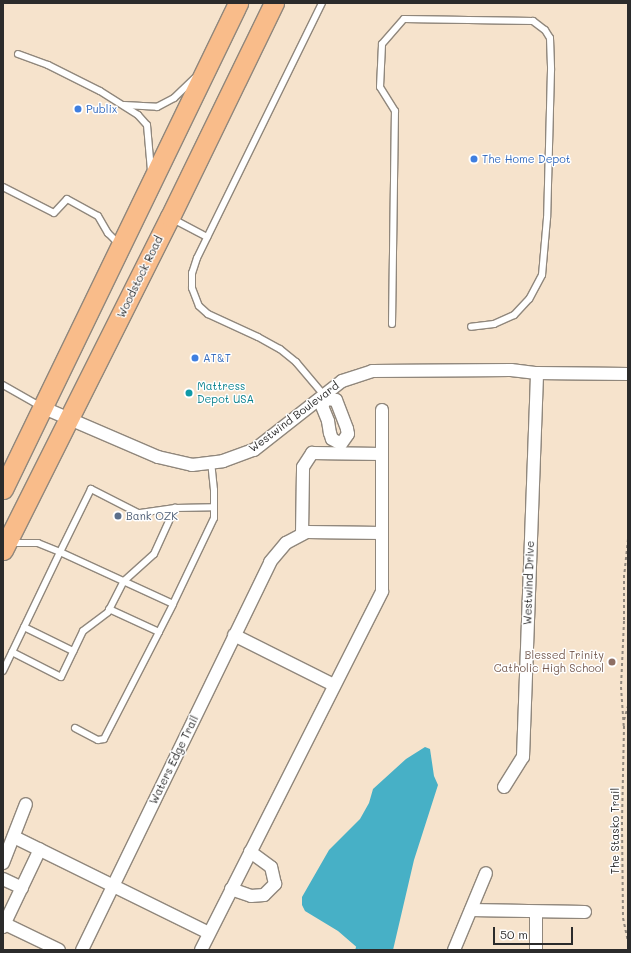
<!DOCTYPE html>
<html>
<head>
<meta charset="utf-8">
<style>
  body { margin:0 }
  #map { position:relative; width:631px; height:953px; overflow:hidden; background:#f6e3cc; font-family:Mali,sans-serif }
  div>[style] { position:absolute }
  .water>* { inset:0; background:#47b0c6 }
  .stream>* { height:3px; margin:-1.5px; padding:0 1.5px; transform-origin:1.5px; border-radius:1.5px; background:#47b0c6 }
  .path>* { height:2px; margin-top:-1px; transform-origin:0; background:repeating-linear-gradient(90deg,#90877c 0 3px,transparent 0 6px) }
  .roads { filter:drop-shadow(1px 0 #90877c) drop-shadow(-1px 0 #90877c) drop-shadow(0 1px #90877c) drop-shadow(0 -1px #90877c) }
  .lane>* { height:6px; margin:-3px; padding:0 3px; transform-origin:3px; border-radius:3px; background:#fff }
  .street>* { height:12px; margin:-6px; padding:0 6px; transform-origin:6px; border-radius:6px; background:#fff }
  .primary>* { height:19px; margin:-9.5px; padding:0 9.5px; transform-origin:9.5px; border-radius:9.5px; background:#f9bc8a }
  .dots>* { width:11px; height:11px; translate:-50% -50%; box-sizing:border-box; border:2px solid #fff; border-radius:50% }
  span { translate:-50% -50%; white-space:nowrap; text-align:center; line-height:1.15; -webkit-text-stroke:3px #fff; paint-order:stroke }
  .shop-label { font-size:11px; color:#366cbe }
  .left { translate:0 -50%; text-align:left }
  .street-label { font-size:11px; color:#2b2b2b }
  .culture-label { font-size:11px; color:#0d838f }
  .service-label { font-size:11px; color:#4e5e75 }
  .education-label { font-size:11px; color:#785e54 }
  .right { translate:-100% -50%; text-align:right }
  .frame { position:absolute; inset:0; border:4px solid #2b2b2b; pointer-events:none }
  .scale { position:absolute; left:493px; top:927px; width:80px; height:18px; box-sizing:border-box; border:2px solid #2b2b2b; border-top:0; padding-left:5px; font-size:12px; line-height:14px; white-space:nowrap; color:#2b2b2b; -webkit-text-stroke:3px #fff; paint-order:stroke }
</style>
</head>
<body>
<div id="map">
  <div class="water">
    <div style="clip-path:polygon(425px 747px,430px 749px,434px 776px,438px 785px,414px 860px,393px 950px,360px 950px,338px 931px,305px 911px,302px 905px,302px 897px,329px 850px,360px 819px,369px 803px,373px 789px,406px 759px)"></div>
  </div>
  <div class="stream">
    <div style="left:356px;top:950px;width:3px;rotate:-72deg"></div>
  </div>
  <div class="path">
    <div style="left:628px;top:539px;width:36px;rotate:96deg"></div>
    <div style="left:624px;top:575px;width:46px;rotate:90deg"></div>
    <div style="left:624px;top:621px;width:66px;rotate:92.6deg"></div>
    <div style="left:621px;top:687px;width:39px;rotate:86deg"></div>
    <div style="left:624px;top:726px;width:96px;rotate:91.2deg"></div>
    <div style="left:622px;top:822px;width:96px;rotate:89.4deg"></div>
    <div style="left:623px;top:918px;width:24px;rotate:78deg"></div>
    <div style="left:624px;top:720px;width:15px;rotate:-74deg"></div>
  </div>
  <div class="roads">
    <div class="lane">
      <div style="left:322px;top:3px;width:284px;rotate:116.1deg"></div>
      <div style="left:197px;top:258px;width:16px;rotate:108deg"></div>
      <div style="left:192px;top:273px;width:15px;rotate:90deg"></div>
      <div style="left:192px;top:288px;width:19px;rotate:69deg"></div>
      <div style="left:199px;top:306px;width:12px;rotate:42deg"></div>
      <div style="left:208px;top:314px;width:55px;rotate:24.7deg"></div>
      <div style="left:258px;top:337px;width:25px;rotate:29deg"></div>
      <div style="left:280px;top:349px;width:21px;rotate:39deg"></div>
      <div style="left:296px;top:362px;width:42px;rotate:49.8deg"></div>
      <div style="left:18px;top:54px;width:32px;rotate:20deg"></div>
      <div style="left:48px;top:65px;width:58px;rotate:26.6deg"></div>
      <div style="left:100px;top:91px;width:45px;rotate:32.3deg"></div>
      <div style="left:138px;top:115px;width:13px;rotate:48deg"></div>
      <div style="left:147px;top:125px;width:46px;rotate:85deg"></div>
      <div style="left:124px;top:105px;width:33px;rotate:3deg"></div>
      <div style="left:157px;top:107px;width:19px;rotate:-28deg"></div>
      <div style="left:174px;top:98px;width:29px;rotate:-44deg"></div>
      <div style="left:3px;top:187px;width:57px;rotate:27deg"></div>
      <div style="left:54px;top:213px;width:19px;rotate:-47deg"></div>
      <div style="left:67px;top:199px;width:35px;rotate:29deg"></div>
      <div style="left:98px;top:216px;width:20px;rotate:60deg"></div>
      <div style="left:108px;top:233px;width:16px;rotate:45deg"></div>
      <div style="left:171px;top:218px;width:41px;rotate:27.8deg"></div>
      <div style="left:392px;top:324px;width:213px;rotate:-89.2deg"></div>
      <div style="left:395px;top:111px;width:28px;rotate:-122deg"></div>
      <div style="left:380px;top:87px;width:43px;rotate:-87.3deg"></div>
      <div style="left:382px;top:44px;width:33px;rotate:-49deg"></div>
      <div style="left:404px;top:19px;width:129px;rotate:0.9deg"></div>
      <div style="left:533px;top:21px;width:15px;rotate:37deg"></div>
      <div style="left:545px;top:30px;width:9px;rotate:58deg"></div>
      <div style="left:550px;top:38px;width:32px;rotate:88deg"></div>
      <div style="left:551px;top:70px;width:148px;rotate:91.5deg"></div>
      <div style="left:547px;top:218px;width:57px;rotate:95deg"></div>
      <div style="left:542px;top:275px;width:27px;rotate:118deg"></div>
      <div style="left:529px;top:299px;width:22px;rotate:133deg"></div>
      <div style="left:514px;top:315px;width:22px;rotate:156deg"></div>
      <div style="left:494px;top:324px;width:23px;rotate:173deg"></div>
      <div style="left:3px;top:385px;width:43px;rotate:29.6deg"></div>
      <div style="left:175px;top:508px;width:37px;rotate:172deg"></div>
      <div style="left:138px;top:513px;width:53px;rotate:-152.9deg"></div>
      <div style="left:91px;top:489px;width:70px;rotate:116.2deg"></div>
      <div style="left:60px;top:552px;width:124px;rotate:24.7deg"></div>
      <div style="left:173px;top:604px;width:95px;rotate:-64.5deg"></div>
      <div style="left:214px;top:518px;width:28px;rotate:-90deg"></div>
      <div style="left:214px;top:490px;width:27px;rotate:-96deg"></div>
      <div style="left:109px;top:609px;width:55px;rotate:24.7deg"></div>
      <div style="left:159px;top:632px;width:31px;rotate:-63deg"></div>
      <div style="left:24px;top:627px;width:55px;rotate:26.1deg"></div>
      <div style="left:12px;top:652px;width:55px;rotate:27deg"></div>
      <div style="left:61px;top:677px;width:51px;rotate:-64.4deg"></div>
      <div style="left:83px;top:631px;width:31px;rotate:-37deg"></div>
      <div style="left:108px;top:612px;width:35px;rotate:-63deg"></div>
      <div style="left:124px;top:581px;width:40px;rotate:-42deg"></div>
      <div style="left:154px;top:554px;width:51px;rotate:-65.5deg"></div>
      <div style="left:175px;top:508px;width:39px;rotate:-1deg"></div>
      <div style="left:3px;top:671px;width:132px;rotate:-64.4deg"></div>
      <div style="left:60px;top:552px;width:24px;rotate:-158deg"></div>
      <div style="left:38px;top:543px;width:28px;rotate:180deg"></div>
      <div style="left:75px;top:728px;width:26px;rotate:28deg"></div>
      <div style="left:98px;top:740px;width:6px;rotate:-9deg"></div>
      <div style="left:104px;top:739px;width:120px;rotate:-62.8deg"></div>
    </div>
    <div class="street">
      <div style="left:326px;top:399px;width:10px;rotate:6deg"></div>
      <div style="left:336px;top:400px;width:31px;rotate:69deg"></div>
      <div style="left:347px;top:429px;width:5px;rotate:79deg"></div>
      <div style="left:348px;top:434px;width:12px;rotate:125deg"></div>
      <div style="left:326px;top:399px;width:8px;rotate:120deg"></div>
      <div style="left:322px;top:406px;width:16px;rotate:68deg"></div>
      <div style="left:328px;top:421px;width:12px;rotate:81deg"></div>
      <div style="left:330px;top:433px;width:6px;rotate:72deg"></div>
      <div style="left:332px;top:439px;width:10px;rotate:29deg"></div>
      <div style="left:44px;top:408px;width:124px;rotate:23.3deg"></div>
      <div style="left:158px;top:457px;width:35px;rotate:13deg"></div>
      <div style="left:192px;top:465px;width:31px;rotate:-7deg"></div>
      <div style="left:223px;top:461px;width:33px;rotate:-20deg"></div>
      <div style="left:254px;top:450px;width:112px;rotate:-38.1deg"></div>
      <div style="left:342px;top:381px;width:32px;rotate:-18deg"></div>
      <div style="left:372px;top:371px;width:139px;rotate:-0.4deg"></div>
      <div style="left:511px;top:370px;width:26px;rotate:7deg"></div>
      <div style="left:537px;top:373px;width:91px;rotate:0.6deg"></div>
      <div style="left:302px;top:534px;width:67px;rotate:-89.1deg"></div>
      <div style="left:303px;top:467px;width:17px;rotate:-57deg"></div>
      <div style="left:312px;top:453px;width:70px;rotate:0.8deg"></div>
      <div style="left:234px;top:635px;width:112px;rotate:26.6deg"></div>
      <div style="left:504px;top:787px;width:36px;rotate:-58deg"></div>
      <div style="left:523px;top:757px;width:384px;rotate:-87.9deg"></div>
      <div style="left:14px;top:837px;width:217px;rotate:26.2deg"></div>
      <div style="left:3px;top:863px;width:63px;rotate:-68.7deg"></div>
      <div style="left:3px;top:879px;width:21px;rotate:25deg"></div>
      <div style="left:231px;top:889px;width:21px;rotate:19deg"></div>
      <div style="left:251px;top:896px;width:13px;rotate:-4deg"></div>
      <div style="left:264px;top:895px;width:16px;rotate:-45deg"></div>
      <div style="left:275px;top:884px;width:17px;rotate:-103deg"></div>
      <div style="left:271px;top:867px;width:26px;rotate:-144deg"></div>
      <div style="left:471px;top:910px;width:114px;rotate:1deg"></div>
      <div style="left:3px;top:923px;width:62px;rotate:25.7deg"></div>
      <div style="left:3px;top:927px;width:86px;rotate:-64.6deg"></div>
      <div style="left:82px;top:950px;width:431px;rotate:-64.1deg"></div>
      <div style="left:270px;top:562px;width:25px;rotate:-50deg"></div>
      <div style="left:286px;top:543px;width:24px;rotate:-28deg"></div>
      <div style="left:307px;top:532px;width:75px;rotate:0.8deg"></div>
      <div style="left:201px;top:950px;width:402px;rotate:-63.2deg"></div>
      <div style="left:382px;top:591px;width:181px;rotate:-90deg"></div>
      <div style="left:454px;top:950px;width:83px;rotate:-67.4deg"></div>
      <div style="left:536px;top:950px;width:38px;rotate:-90deg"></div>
    </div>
    <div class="primary">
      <div style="left:3px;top:489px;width:540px;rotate:-64.19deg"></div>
      <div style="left:3px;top:550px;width:373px;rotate:-63.4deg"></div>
      <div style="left:170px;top:217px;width:238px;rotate:-64.1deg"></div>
    </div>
  </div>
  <div class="dots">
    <div style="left:78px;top:109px;background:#3f7fe0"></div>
    <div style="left:474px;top:159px;background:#3f7fe0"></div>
    <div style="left:195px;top:358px;background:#3f7fe0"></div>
    <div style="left:189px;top:393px;background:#0f9aa8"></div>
    <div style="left:118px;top:516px;background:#5c6f8a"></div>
    <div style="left:612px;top:662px;background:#8d6e63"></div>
  </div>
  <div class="shop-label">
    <span class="left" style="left:86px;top:109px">Publix</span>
    <span class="left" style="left:482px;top:159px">The Home Depot</span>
    <span class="left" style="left:203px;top:358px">AT&amp;T</span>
  </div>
  <div class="street-label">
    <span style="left:140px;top:277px;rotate:-64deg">Woodstock Road</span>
    <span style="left:294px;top:417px;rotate:-37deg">Westwind Boulevard</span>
    <span style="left:529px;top:583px;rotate:-88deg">Westwind Drive</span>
    <span style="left:174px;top:760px;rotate:-64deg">Waters Edge Trail</span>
    <span style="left:615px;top:831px;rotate:-90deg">The Stasko Trail</span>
  </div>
  <div class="culture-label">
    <span class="left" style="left:197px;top:393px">Mattress<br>Depot USA</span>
  </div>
  <div class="service-label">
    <span class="left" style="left:126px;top:516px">Bank OZK</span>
  </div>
  <div class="education-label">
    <span class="right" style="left:604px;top:662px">Blessed Trinity<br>Catholic High School</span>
  </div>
  <div class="frame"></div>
  <div class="scale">50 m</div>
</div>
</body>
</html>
